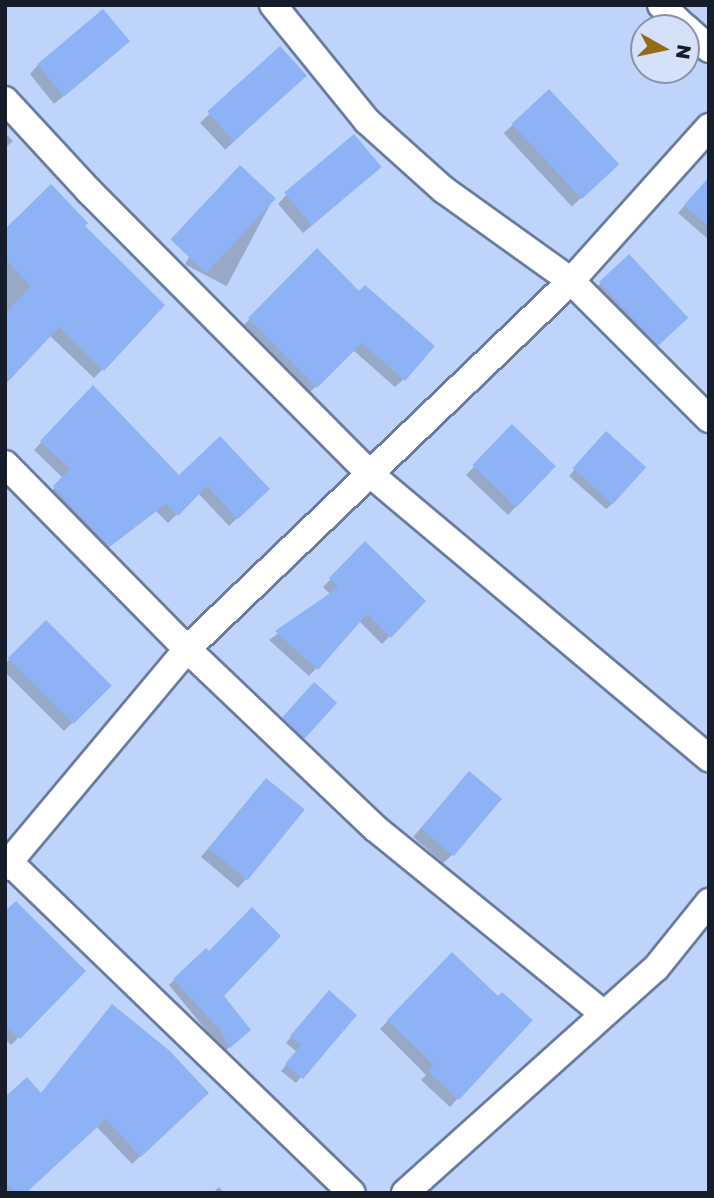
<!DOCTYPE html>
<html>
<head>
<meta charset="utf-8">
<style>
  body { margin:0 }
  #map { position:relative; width:714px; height:1198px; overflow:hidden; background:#bfd4fb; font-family:"Golos Text",sans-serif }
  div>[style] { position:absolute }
  .shadow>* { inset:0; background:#0003; transform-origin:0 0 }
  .building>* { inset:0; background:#8db2f6; transform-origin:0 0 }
  .roads { filter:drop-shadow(2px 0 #697c9f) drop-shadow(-2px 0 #697c9f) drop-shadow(0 2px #697c9f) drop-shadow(0 -2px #697c9f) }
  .minor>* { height:26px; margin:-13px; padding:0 13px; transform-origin:13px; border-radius:13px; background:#fff }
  span { translate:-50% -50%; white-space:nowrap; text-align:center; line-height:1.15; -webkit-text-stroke:5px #d4e1f8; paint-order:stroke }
  .frame { position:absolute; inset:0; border:7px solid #151d2a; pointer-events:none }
  .north { position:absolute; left:630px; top:14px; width:70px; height:70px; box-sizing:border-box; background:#d4e1f8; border:2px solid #8893a6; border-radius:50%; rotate:99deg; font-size:19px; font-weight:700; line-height:28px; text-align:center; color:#151d2a }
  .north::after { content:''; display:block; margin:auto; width:24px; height:32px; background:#936c15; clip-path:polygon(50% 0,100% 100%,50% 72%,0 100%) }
</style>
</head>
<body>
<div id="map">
  <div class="shadow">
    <div style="left:279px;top:49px;width:37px;height:108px;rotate:47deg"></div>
    <div style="clip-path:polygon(119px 50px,54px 104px,30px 74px,38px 65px)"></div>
    <div style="left:549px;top:91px;width:100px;height:62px;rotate:47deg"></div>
    <div style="clip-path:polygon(5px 133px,13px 141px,5px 148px)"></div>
    <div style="clip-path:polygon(371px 175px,303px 233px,278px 204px,286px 195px)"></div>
    <div style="left:232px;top:176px;width:47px;height:100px;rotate:28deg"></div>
    <div style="clip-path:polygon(709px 178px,709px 240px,678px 213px)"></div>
    <div style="clip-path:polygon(82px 226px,103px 369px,94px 378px,49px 335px,5px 382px,5px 231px)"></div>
    <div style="clip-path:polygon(317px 251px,404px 379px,395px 387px,353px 350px,307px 395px,241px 328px)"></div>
    <div style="left:629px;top:257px;width:83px;height:51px;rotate:47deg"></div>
    <div style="clip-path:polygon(93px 387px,179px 477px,267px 489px,229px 526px,198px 493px,168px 523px,156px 511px,100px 554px,46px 496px,64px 479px,34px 450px)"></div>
    <div style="clip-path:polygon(504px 435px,554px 466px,508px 515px,466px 475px)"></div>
    <div style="clip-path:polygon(601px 439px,612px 504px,606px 509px,569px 476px)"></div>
    <div style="clip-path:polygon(365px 544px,424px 601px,382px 644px,359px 621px,309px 676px,269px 640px,331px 595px,323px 587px)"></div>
    <div style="clip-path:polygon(46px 623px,109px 686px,64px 731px,5px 672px,5px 664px)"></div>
    <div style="clip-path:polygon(308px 690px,304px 738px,298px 743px,278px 725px)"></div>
    <div style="clip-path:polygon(461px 782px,452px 855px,443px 863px,413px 837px)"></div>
    <div style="clip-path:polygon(258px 788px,246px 879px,238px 888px,201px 857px)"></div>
    <div style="clip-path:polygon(5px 914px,84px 971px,11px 1045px,5px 1039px)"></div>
    <div style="clip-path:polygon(206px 950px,221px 996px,244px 1035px,224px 1052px,169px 985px)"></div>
    <div style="clip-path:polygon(452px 954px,458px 1098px,450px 1107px,421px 1080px,426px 1075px,380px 1029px)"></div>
    <div style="clip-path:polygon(323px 998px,355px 1015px,296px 1083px,281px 1071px,297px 1052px,286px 1043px)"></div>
    <div style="clip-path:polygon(207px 1093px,132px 1164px,96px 1126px,24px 1193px,5px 1193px,5px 1100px)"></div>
    <div style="clip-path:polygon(219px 1187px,224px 1193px,213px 1193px)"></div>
  </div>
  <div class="building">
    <div style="left:103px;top:9px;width:42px;height:86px;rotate:50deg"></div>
    <div style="left:280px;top:46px;width:40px;height:98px;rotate:48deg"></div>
    <div style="left:549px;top:89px;width:103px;height:51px;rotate:47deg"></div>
    <div style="left:354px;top:134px;width:43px;height:91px;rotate:50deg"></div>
    <div style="left:240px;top:165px;width:49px;height:102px;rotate:43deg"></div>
    <div style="clip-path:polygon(709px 177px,709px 227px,684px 205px)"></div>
    <div style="clip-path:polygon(51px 184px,88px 223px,85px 226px,165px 305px,104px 371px,59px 327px,5px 385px,5px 314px,31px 286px,5px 259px,5px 229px)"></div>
    <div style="clip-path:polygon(317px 248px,359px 291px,365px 285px,435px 346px,405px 381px,362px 343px,317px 388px,248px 318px)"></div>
    <div style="left:629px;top:254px;width:87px;height:41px;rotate:47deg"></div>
    <div style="clip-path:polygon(93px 385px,179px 475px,220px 436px,270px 489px,238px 519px,207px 486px,178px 516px,166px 504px,109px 547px,53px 486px,70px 469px,40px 441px)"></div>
    <div style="left:512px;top:424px;width:61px;height:57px;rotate:44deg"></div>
    <div style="left:606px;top:431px;width:54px;height:50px;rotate:42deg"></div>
    <div style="clip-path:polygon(365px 541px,426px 601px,391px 638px,367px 614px,318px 670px,275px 631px,339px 587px,329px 578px)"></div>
    <div style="left:46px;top:620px;width:93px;height:54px;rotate:45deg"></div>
    <div style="left:314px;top:682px;width:31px;height:48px;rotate:42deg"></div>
    <div style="left:469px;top:771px;width:43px;height:75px;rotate:40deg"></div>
    <div style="left:266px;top:778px;width:50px;height:91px;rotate:39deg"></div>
    <div style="clip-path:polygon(16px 901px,86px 971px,20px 1039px,5px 1025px,5px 911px)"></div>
    <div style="clip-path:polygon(252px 907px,281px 936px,224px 996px,251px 1030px,230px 1048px,220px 1030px,173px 979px,206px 948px,209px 951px)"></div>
    <div style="clip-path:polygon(452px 952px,498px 996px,502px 992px,533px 1020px,459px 1100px,428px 1071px,434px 1065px,387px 1020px)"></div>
    <div style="clip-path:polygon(329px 990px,357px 1015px,303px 1079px,285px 1064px,301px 1045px,290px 1036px)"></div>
    <div style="clip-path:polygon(112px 1004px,170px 1051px,209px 1093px,141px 1157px,106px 1119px,26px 1193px,15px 1193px,5px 1182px,5px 1097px,27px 1077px,41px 1093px)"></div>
  </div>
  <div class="roads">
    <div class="minor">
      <div style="left:273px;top:5px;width:149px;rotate:51deg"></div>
      <div style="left:367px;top:121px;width:103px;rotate:41.9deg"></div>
      <div style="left:444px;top:190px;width:156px;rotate:35.6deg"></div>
      <div style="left:571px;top:281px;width:195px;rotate:45deg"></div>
      <div style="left:661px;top:5px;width:34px;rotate:43deg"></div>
      <div style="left:686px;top:28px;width:31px;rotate:42deg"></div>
      <div style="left:5px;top:100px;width:124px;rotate:47.3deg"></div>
      <div style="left:89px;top:191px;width:397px;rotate:45.2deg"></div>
      <div style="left:369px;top:473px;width:444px;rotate:40deg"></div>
      <div style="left:5px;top:464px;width:260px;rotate:45.5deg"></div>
      <div style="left:187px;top:649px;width:260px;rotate:43.6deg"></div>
      <div style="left:375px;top:828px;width:295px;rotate:39.1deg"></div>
      <div style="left:5px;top:858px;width:482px;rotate:44deg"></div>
      <div style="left:5px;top:867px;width:284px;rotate:-50.1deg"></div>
      <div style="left:187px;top:649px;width:532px;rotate:-43.78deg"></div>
      <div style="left:571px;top:281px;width:207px;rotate:-48.1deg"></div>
      <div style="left:405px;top:1193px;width:337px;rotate:-41.9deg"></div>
      <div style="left:656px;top:968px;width:85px;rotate:-51.2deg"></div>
    </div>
  </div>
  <div class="frame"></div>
  <div class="north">N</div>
</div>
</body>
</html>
